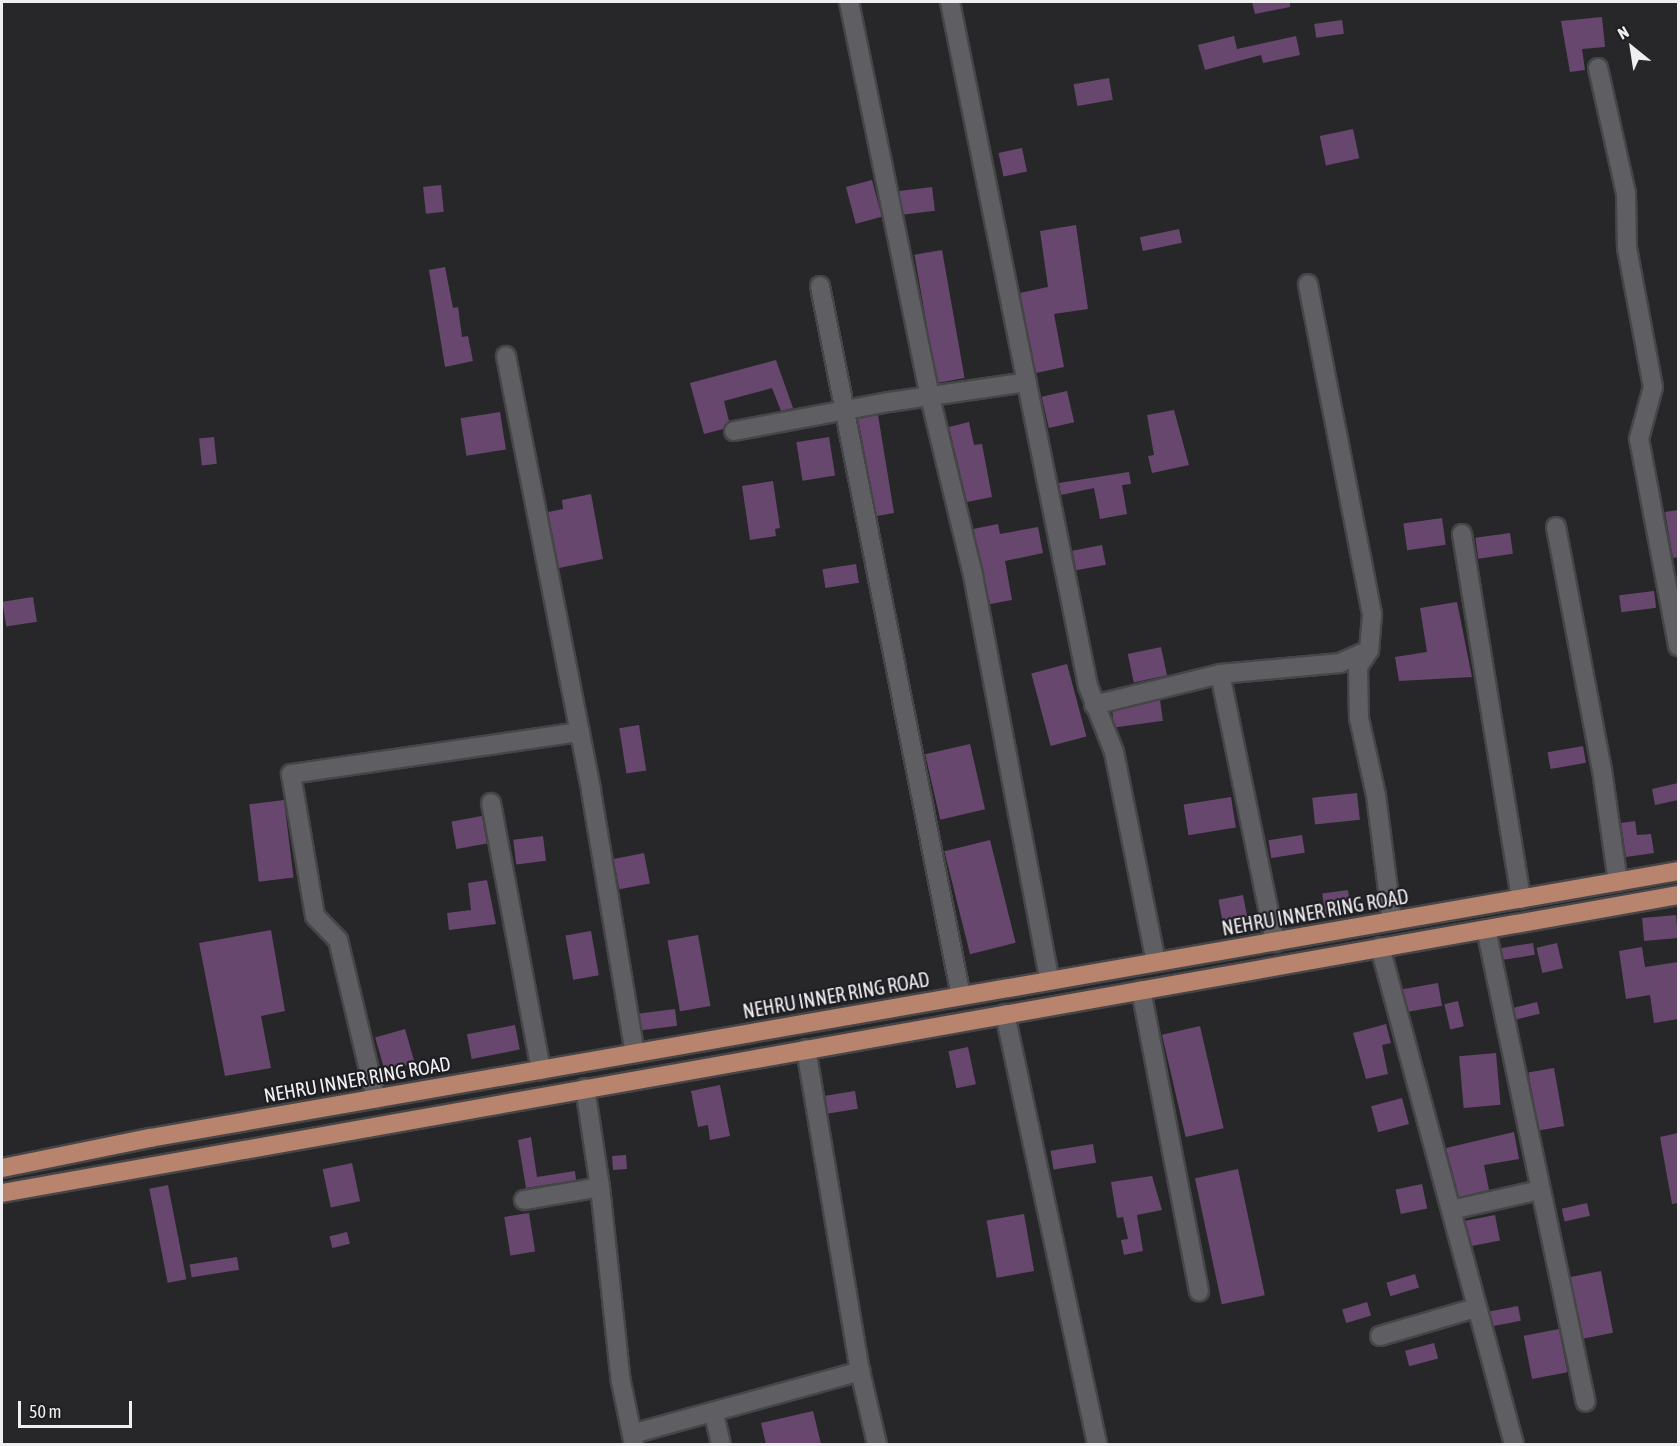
<!DOCTYPE html>
<html>
<head>
<meta charset="utf-8">
<style>
  body { margin:0 }
  #map { position:relative; width:1680px; height:1446px; overflow:hidden; background:#27272a; font-family:"Asap Condensed",sans-serif }
  div>[style] { position:absolute }
  .building>* { inset:0; background:#67476e; transform-origin:0 0 }
  .roads { filter:drop-shadow(2px 0 #464548) drop-shadow(-2px 0 #464548) drop-shadow(0 2px #464548) drop-shadow(0 -2px #464548) }
  .minor>* { height:18px; margin:-9px; padding:0 9px; transform-origin:9px; border-radius:9px; background:#5f5e62 }
  .major>* { height:18px; margin:-9px; padding:0 9px; transform-origin:9px; border-radius:9px; background:#b9846d }
  span { translate:-50% -50%; white-space:nowrap; text-align:center; line-height:1.15; -webkit-text-stroke:4.5px #1e1d21; paint-order:stroke }
  .street-label { font-size:20px; color:#efeef1 }
  .frame { position:absolute; inset:0; border:3px solid #efeef1; pointer-events:none }
  .north { position:absolute; left:1602px; top:18px; width:60px; height:60px; -webkit-text-stroke:4px #1e1d21; paint-order:stroke; rotate:330deg; font-size:16px; font-weight:700; line-height:24px; text-align:center; color:#efeef1 }
  .north::after { content:''; display:block; margin:auto; width:21px; height:27px; background:#efeef1; clip-path:polygon(50% 0,100% 100%,50% 72%,0 100%) }
  .scale { position:absolute; left:18px; top:1401px; width:114px; height:27px; box-sizing:border-box; border:3px solid #efeef1; border-top:0; padding-left:8px; font-size:18px; line-height:21px; white-space:nowrap; color:#efeef1; -webkit-text-stroke:4px #1e1d21; paint-order:stroke }
</style>
</head>
<body>
<div id="map">
  <div class="building">
    <div style="clip-path:polygon(1252px 2px,1290px 2px,1290px 7px,1255px 14px)"></div>
    <div style="clip-path:polygon(1602px 17px,1605px 47px,1582px 49px,1585px 70px,1570px 72px,1561px 21px)"></div>
    <div style="left:1342px;top:20px;width:14px;height:28px;rotate:82deg"></div>
    <div style="clip-path:polygon(1234px 36px,1237px 49px,1296px 36px,1300px 55px,1263px 63px,1261px 55px,1205px 70px,1198px 45px)"></div>
    <div style="left:1109px;top:78px;width:22px;height:36px;rotate:80deg"></div>
    <div style="left:1353px;top:129px;width:30px;height:34px;rotate:78deg"></div>
    <div style="left:1022px;top:148px;width:24px;height:24px;rotate:78deg"></div>
    <div style="left:872px;top:180px;width:38px;height:27px;rotate:75deg"></div>
    <div style="left:441px;top:185px;width:27px;height:18px;rotate:84deg"></div>
    <div style="left:932px;top:187px;width:24px;height:33px;rotate:83deg"></div>
    <div style="clip-path:polygon(1076px 225px,1088px 309px,1054px 314px,1064px 367px,1036px 373px,1020px 293px,1048px 287px,1040px 231px)"></div>
    <div style="left:1179px;top:229px;width:14px;height:40px;rotate:78deg"></div>
    <div style="left:942px;top:250px;width:130px;height:28px;rotate:80deg"></div>
    <div style="clip-path:polygon(445px 267px,453px 308px,458px 307px,462px 337px,468px 336px,473px 361px,445px 367px,429px 270px)"></div>
    <div style="clip-path:polygon(776px 360px,793px 408px,781px 411px,772px 388px,724px 401px,729px 421px,723px 429px,704px 434px,690px 383px)"></div>
    <div style="left:1067px;top:391px;width:32px;height:26px;rotate:77deg"></div>
    <div style="clip-path:polygon(1174px 410px,1189px 465px,1152px 473px,1148px 456px,1154px 455px,1147px 415px)"></div>
    <div style="left:500px;top:412px;width:38px;height:40px;rotate:81deg"></div>
    <div style="clip-path:polygon(878px 415px,894px 513px,877px 516px,858px 419px)"></div>
    <div style="clip-path:polygon(969px 422px,974px 445px,982px 444px,992px 497px,967px 502px,949px 427px)"></div>
    <div style="left:214px;top:437px;width:27px;height:15px;rotate:84deg"></div>
    <div style="left:829px;top:437px;width:39px;height:33px;rotate:81deg"></div>
    <div style="clip-path:polygon(1129px 472px,1131px 484px,1122px 485px,1127px 514px,1100px 519px,1094px 488px,1061px 495px,1059px 483px)"></div>
    <div style="clip-path:polygon(773px 481px,780px 528px,775px 529px,776px 536px,750px 540px,742px 486px)"></div>
    <div style="clip-path:polygon(591px 494px,603px 559px,559px 568px,548px 512px,563px 509px,562px 500px)"></div>
    <div style="clip-path:polygon(1678px 510px,1678px 557px,1673px 558px,1665px 512px)"></div>
    <div style="left:1442px;top:518px;width:27px;height:39px;rotate:82deg"></div>
    <div style="clip-path:polygon(998px 524px,1000px 534px,1038px 527px,1043px 553px,1005px 561px,1012px 600px,990px 604px,973px 529px)"></div>
    <div style="left:1510px;top:533px;width:21px;height:35px;rotate:82deg"></div>
    <div style="left:1102px;top:545px;width:20px;height:30px;rotate:79deg"></div>
    <div style="left:856px;top:564px;width:19px;height:34px;rotate:81deg"></div>
    <div style="left:1654px;top:591px;width:17px;height:35px;rotate:83deg"></div>
    <div style="left:33px;top:597px;width:25px;height:31px;rotate:81deg"></div>
    <div style="clip-path:polygon(1457px 602px,1472px 677px,1399px 681px,1395px 657px,1427px 652px,1420px 608px)"></div>
    <div style="left:1161px;top:647px;width:29px;height:34px;rotate:78deg"></div>
    <div style="left:1067px;top:664px;width:75px;height:37px;rotate:75deg"></div>
    <div style="left:1160px;top:700px;width:21px;height:49px;rotate:82deg"></div>
    <div style="left:639px;top:725px;width:46px;height:20px;rotate:81deg"></div>
    <div style="left:970px;top:744px;width:67px;height:46px;rotate:77deg"></div>
    <div style="left:1583px;top:746px;width:17px;height:36px;rotate:80deg"></div>
    <div style="clip-path:polygon(1678px 783px,1678px 800px,1655px 805px,1652px 789px)"></div>
    <div style="left:1357px;top:793px;width:27px;height:45px;rotate:84deg"></div>
    <div style="left:1231px;top:797px;width:31px;height:48px;rotate:81deg"></div>
    <div style="left:284px;top:800px;width:78px;height:35px;rotate:83deg"></div>
    <div style="left:482px;top:816px;width:28px;height:31px;rotate:80deg"></div>
    <div style="clip-path:polygon(1635px 821px,1637px 835px,1651px 834px,1654px 853px,1626px 857px,1621px 823px)"></div>
    <div style="left:1302px;top:835px;width:18px;height:34px;rotate:81deg"></div>
    <div style="left:543px;top:836px;width:25px;height:30px;rotate:83deg"></div>
    <div style="left:990px;top:840px;width:106px;height:47px;rotate:76deg"></div>
    <div style="left:644px;top:853px;width:31px;height:31px;rotate:79deg"></div>
    <div style="clip-path:polygon(487px 880px,496px 924px,449px 930px,447px 913px,471px 910px,468px 883px)"></div>
    <div style="left:1348px;top:890px;width:21px;height:26px;rotate:82deg"></div>
    <div style="left:1243px;top:895px;width:31px;height:25px;rotate:79deg"></div>
    <div style="left:1676px;top:915px;width:23px;height:34px;rotate:85deg"></div>
    <div style="clip-path:polygon(271px 930px,285px 1011px,261px 1016px,271px 1068px,225px 1076px,199px 943px)"></div>
    <div style="left:591px;top:931px;width:45px;height:26px;rotate:80deg"></div>
    <div style="left:698px;top:935px;width:72px;height:31px;rotate:80deg"></div>
    <div style="left:1533px;top:943px;width:12px;height:32px;rotate:81deg"></div>
    <div style="left:1557px;top:943px;width:26px;height:21px;rotate:77deg"></div>
    <div style="clip-path:polygon(1642px 947px,1645px 967px,1678px 962px,1678px 1019px,1654px 1023px,1650px 995px,1626px 999px,1619px 951px)"></div>
    <div style="left:1438px;top:983px;width:23px;height:36px;rotate:80deg"></div>
    <div style="left:1458px;top:1001px;width:26px;height:14px;rotate:77deg"></div>
    <div style="left:1537px;top:1002px;width:12px;height:24px;rotate:76deg"></div>
    <div style="left:675px;top:1009px;width:17px;height:36px;rotate:83deg"></div>
    <div style="clip-path:polygon(1386px 1024px,1391px 1043px,1382px 1045px,1388px 1074px,1366px 1079px,1353px 1033px)"></div>
    <div style="left:515px;top:1025px;width:25px;height:49px;rotate:79deg"></div>
    <div style="left:1200px;top:1026px;width:105px;height:39px;rotate:77deg"></div>
    <div style="left:405px;top:1029px;width:35px;height:31px;rotate:74deg"></div>
    <div style="left:968px;top:1047px;width:38px;height:20px;rotate:78deg"></div>
    <div style="left:1496px;top:1053px;width:52px;height:37px;rotate:85deg"></div>
    <div style="left:1554px;top:1068px;width:59px;height:26px;rotate:80deg"></div>
    <div style="clip-path:polygon(720px 1085px,730px 1136px,710px 1140px,708px 1125px,698px 1127px,691px 1091px)"></div>
    <div style="left:855px;top:1091px;width:18px;height:30px;rotate:81deg"></div>
    <div style="left:1402px;top:1098px;width:27px;height:32px;rotate:75deg"></div>
    <div style="clip-path:polygon(1514px 1132px,1519px 1159px,1484px 1165px,1489px 1190px,1459px 1197px,1446px 1148px)"></div>
    <div style="clip-path:polygon(1678px 1133px,1678px 1203px,1672px 1204px,1660px 1137px)"></div>
    <div style="clip-path:polygon(531px 1137px,537px 1177px,575px 1171px,576px 1180px,526px 1188px,518px 1140px)"></div>
    <div style="left:1093px;top:1144px;width:19px;height:43px;rotate:81deg"></div>
    <div style="left:626px;top:1155px;width:14px;height:14px;rotate:86deg"></div>
    <div style="left:352px;top:1163px;width:39px;height:30px;rotate:78deg"></div>
    <div style="left:1238px;top:1169px;width:129px;height:44px;rotate:78deg"></div>
    <div style="clip-path:polygon(1152px 1176px,1162px 1210px,1137px 1215px,1143px 1251px,1124px 1255px,1121px 1240px,1128px 1239px,1123px 1217px,1117px 1218px,1111px 1182px)"></div>
    <div style="left:1422px;top:1184px;width:25px;height:27px;rotate:78deg"></div>
    <div style="left:168px;top:1185px;width:96px;height:19px;rotate:79deg"></div>
    <div style="left:1587px;top:1203px;width:13px;height:26px;rotate:77deg"></div>
    <div style="left:529px;top:1213px;width:39px;height:25px;rotate:81deg"></div>
    <div style="left:1024px;top:1214px;width:58px;height:38px;rotate:80deg"></div>
    <div style="left:1495px;top:1215px;width:26px;height:30px;rotate:79deg"></div>
    <div style="left:347px;top:1232px;width:12px;height:18px;rotate:76deg"></div>
    <div style="left:237px;top:1257px;width:13px;height:48px;rotate:81deg"></div>
    <div style="left:1601px;top:1271px;width:63px;height:31px;rotate:79deg"></div>
    <div style="left:1415px;top:1274px;width:14px;height:30px;rotate:73deg"></div>
    <div style="left:1367px;top:1302px;width:14px;height:26px;rotate:73deg"></div>
    <div style="left:1518px;top:1306px;width:15px;height:29px;rotate:79deg"></div>
    <div style="left:1559px;top:1329px;width:44px;height:36px;rotate:79deg"></div>
    <div style="left:1434px;top:1343px;width:16px;height:30px;rotate:75deg"></div>
    <div style="clip-path:polygon(813px 1411px,821px 1444px,766px 1444px,761px 1423px)"></div>
  </div>
  <div class="roads">
    <div class="minor">
      <div style="left:849px;top:2px;width:403px;rotate:78.4deg"></div>
      <div style="left:930px;top:397px;width:183px;rotate:76.4deg"></div>
      <div style="left:973px;top:575px;width:413px;rotate:79.3deg"></div>
      <div style="left:950px;top:2px;width:698px;rotate:78.59deg"></div>
      <div style="left:1088px;top:686px;width:71px;rotate:68.5deg"></div>
      <div style="left:1114px;top:752px;width:214px;rotate:78.7deg"></div>
      <div style="left:1598px;top:68px;width:128px;rotate:77.4deg"></div>
      <div style="left:1626px;top:193px;width:55px;rotate:89deg"></div>
      <div style="left:1627px;top:248px;width:141px;rotate:79.4deg"></div>
      <div style="left:1653px;top:387px;width:54px;rotate:105.1deg"></div>
      <div style="left:1639px;top:439px;width:211px;rotate:79.3deg"></div>
      <div style="left:820px;top:286px;width:724px;rotate:78.77deg"></div>
      <div style="left:506px;top:356px;width:443px;rotate:78.9deg"></div>
      <div style="left:591px;top:791px;width:266px;rotate:80.5deg"></div>
      <div style="left:734px;top:431px;width:158px;rotate:-10.6deg"></div>
      <div style="left:889px;top:402px;width:139px;rotate:-8.2deg"></div>
      <div style="left:1556px;top:527px;width:247px;rotate:79.3deg"></div>
      <div style="left:1602px;top:770px;width:113px;rotate:81.9deg"></div>
      <div style="left:1462px;top:534px;width:370px;rotate:80.8deg"></div>
      <div style="left:1369px;top:650px;width:20px;rotate:123deg"></div>
      <div style="left:1358px;top:667px;width:51px;rotate:88.9deg"></div>
      <div style="left:1359px;top:718px;width:79px;rotate:77.6deg"></div>
      <div style="left:1376px;top:795px;width:127px;rotate:82.8deg"></div>
      <div style="left:1220px;top:674px;width:274px;rotate:78.4deg"></div>
      <div style="left:1094px;top:705px;width:130px;rotate:-13.8deg"></div>
      <div style="left:1220px;top:674px;width:121px;rotate:-5.2deg"></div>
      <div style="left:1340px;top:663px;width:32px;rotate:-24deg"></div>
      <div style="left:1369px;top:650px;width:36px;rotate:-85deg"></div>
      <div style="left:1372px;top:614px;width:336px;rotate:-101deg"></div>
      <div style="left:491px;top:803px;width:272px;rotate:79.4deg"></div>
      <div style="left:1486px;top:929px;width:483px;rotate:78.1deg"></div>
      <div style="left:1380px;top:947px;width:515px;rotate:74.91deg"></div>
      <div style="left:1141px;top:990px;width:307px;rotate:79.1deg"></div>
      <div style="left:1005px;top:1014px;width:440px;rotate:77.9deg"></div>
      <div style="left:806px;top:1049px;width:326px;rotate:80.5deg"></div>
      <div style="left:860px;top:1371px;width:75px;rotate:76.9deg"></div>
      <div style="left:585px;top:1088px;width:100px;rotate:81.4deg"></div>
      <div style="left:600px;top:1187px;width:196px;rotate:83.9deg"></div>
      <div style="left:621px;top:1382px;width:63px;rotate:78.2deg"></div>
      <div style="left:376px;top:1099px;width:163px;rotate:-103.4deg"></div>
      <div style="left:338px;top:940px;width:33px;rotate:-134deg"></div>
      <div style="left:315px;top:916px;width:144px;rotate:-99.6deg"></div>
      <div style="left:291px;top:774px;width:292px;rotate:-8.3deg"></div>
      <div style="left:524px;top:1200px;width:77px;rotate:-9.7deg"></div>
      <div style="left:1451px;top:1210px;width:91px;rotate:-12.7deg"></div>
      <div style="left:1380px;top:1336px;width:99px;rotate:-16.4deg"></div>
      <div style="left:714px;top:1414px;width:31px;rotate:77deg"></div>
      <div style="left:632px;top:1434px;width:237px;rotate:-15.4deg"></div>
    </div>
    <div class="major">
      <div style="left:2px;top:1168px;width:151px;rotate:-11.5deg"></div>
      <div style="left:150px;top:1138px;width:1551px;rotate:-9.91deg"></div>
      <div style="left:2px;top:1193px;width:1702px;rotate:-10.08deg"></div>
    </div>
  </div>
  <div class="street-label">
    <span style="left:1315px;top:912px;rotate:-10deg">NEHRU INNER RING ROAD</span>
    <span style="left:836px;top:995px;rotate:-10deg">NEHRU INNER RING ROAD</span>
    <span style="left:357px;top:1079px;rotate:-10deg">NEHRU INNER RING ROAD</span>
  </div>
  <div class="frame"></div>
  <div class="north">N</div>
  <div class="scale">50 m</div>
</div>
</body>
</html>
